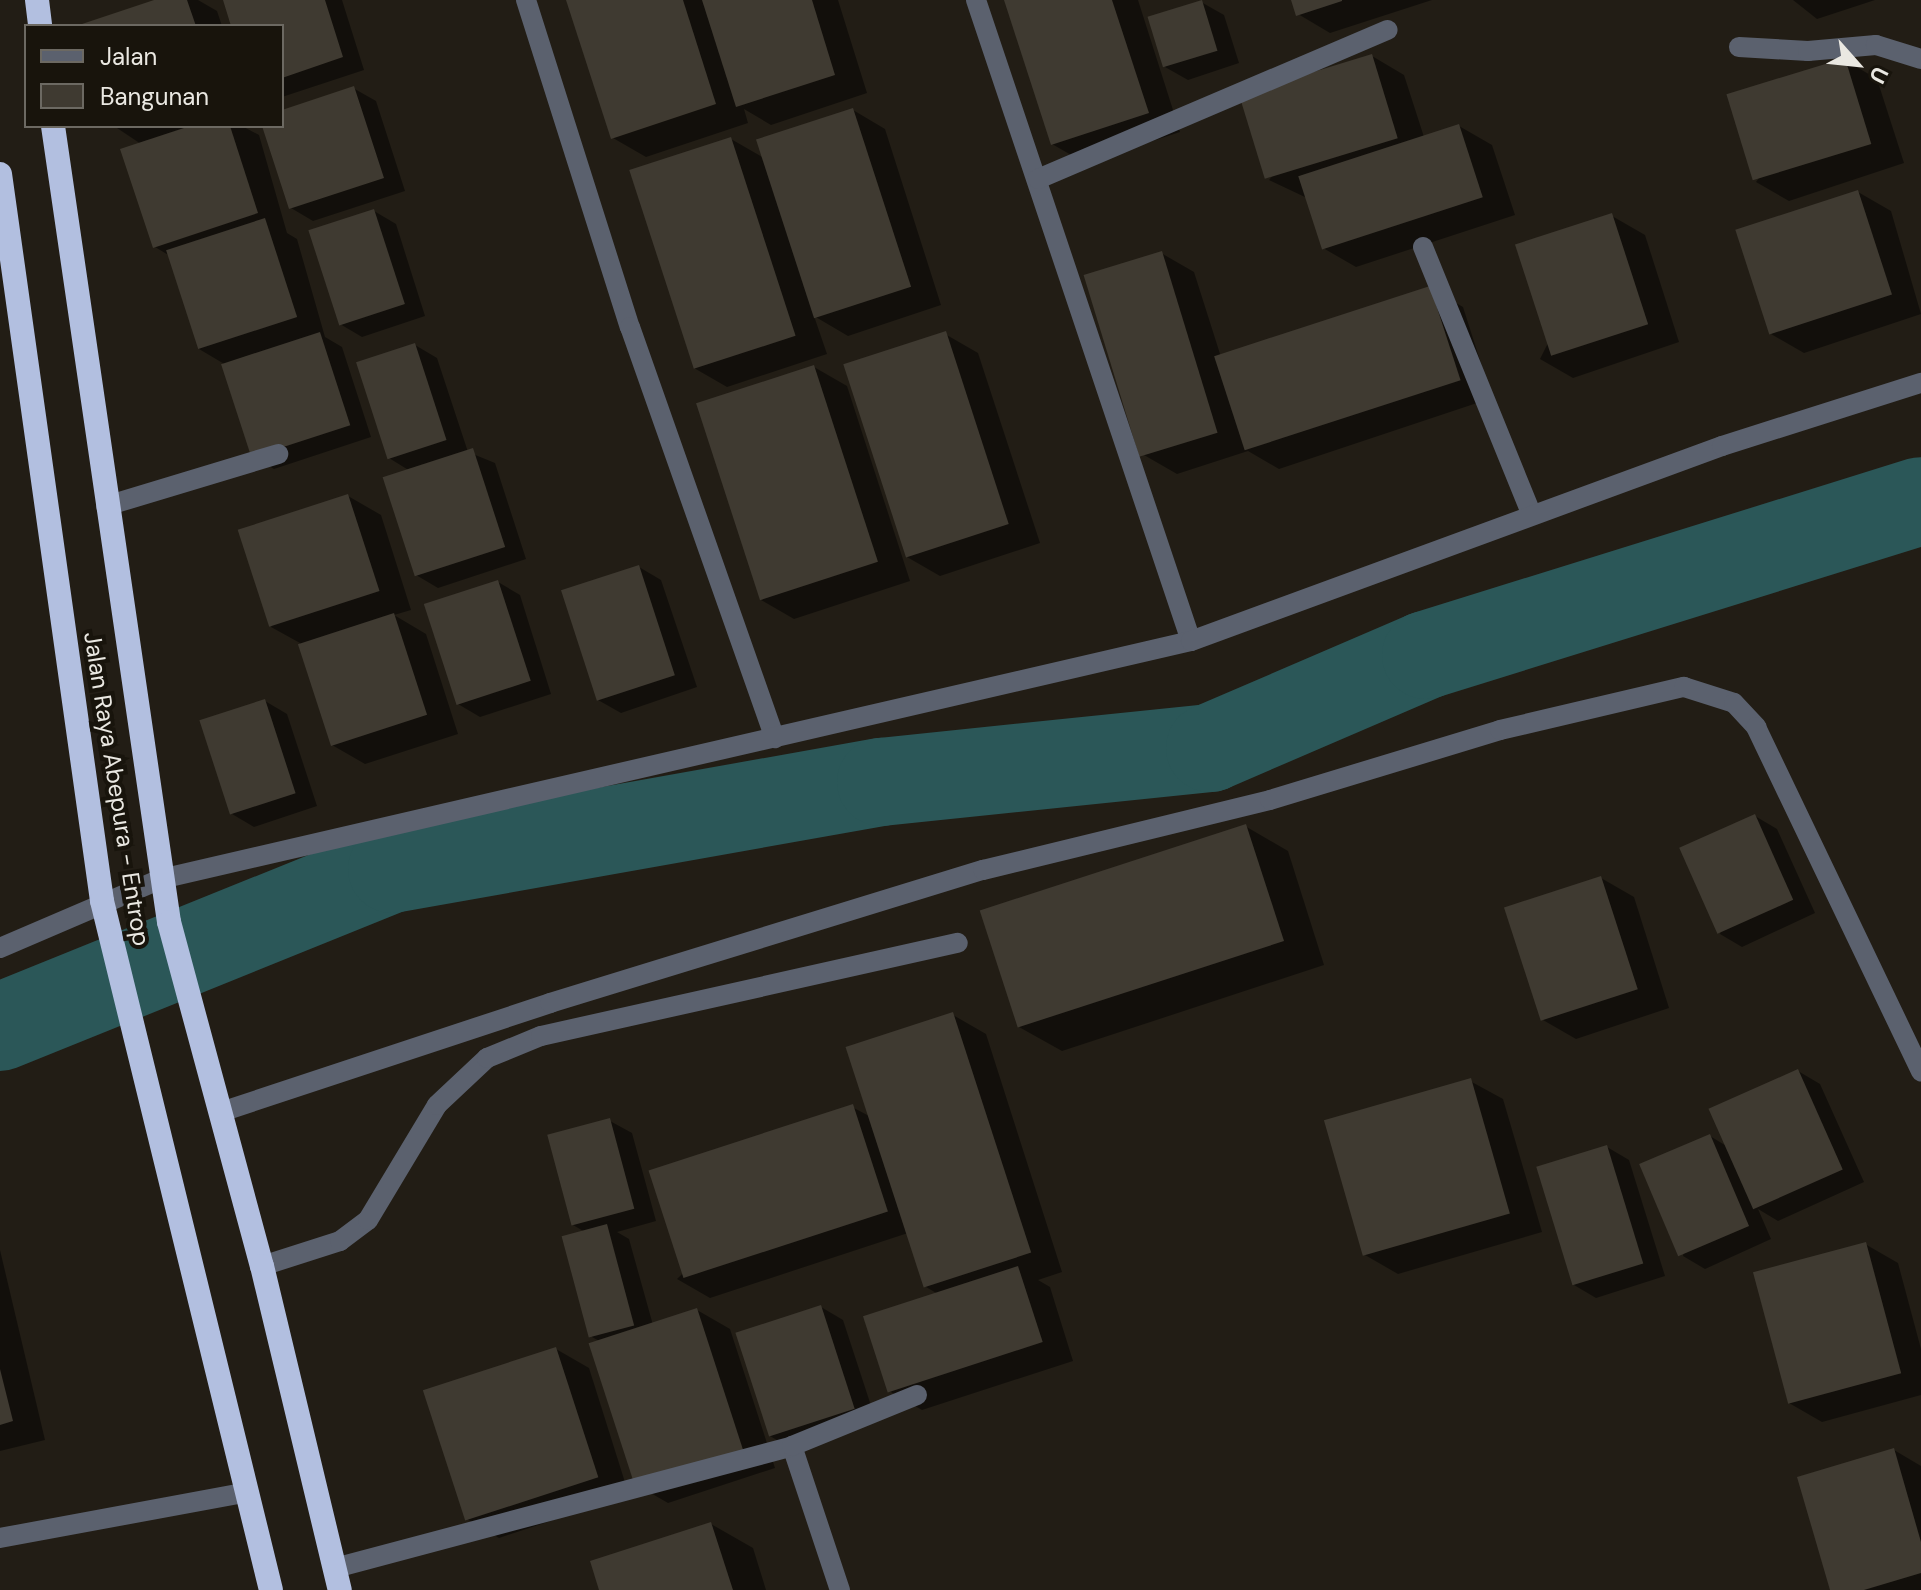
<!DOCTYPE html>
<html>
<head>
<meta charset="utf-8">
<style>
  body { margin:0 }
  #map { position:relative; width:1921px; height:1590px; overflow:hidden; background:#221d15; font-family:"DM Sans",sans-serif }
  div>[style] { position:absolute }
  .shadow>* { inset:0; background:#0007 }
  .river>* { height:88px; margin:-44px; padding:0 44px; transform-origin:44px; border-radius:44px; background:#2b5758 }
  .building>* { inset:0; background:#3f3a31; transform-origin:0 0 }
  .lane>* { height:20px; margin:-10px; padding:0 10px; transform-origin:10px; border-radius:10px; background:#5b616e }
  .street>* { height:20px; margin:-10px; padding:0 10px; transform-origin:10px; border-radius:10px; background:#5b616e }
  .highway>* { height:24px; margin:-12px; padding:0 12px; transform-origin:12px; border-radius:12px; background:#b2bfe0 }
  span { translate:-50% -50%; white-space:nowrap; text-align:center; line-height:1.15; -webkit-text-stroke:8px #18140c; paint-order:stroke }
  .street-label { font-size:24px; color:#eae8e2 }
  .legend { position:absolute; left:24px; top:24px; width:260px; height:104px; box-sizing:border-box; background:#18140c; border:2px solid #6c6962; margin:0; padding:10px 14px; list-style:none; font-size:24px; color:#eae8e2 }
  .legend li { display:flex; align-items:center; gap:16px; height:40px }
  .legend b { width:40px; border:2px solid #6c6962 }
  .north { position:absolute; left:1817px; top:24px; width:80px; height:80px; -webkit-text-stroke:6px #18140c; paint-order:stroke; rotate:117deg; font-size:22px; font-weight:700; line-height:32px; text-align:center; color:#eae8e2 }
  .north::after { content:''; display:block; margin:auto; width:28px; height:36px; background:#eae8e2; clip-path:polygon(50% 0,100% 100%,50% 72%,0 100%) }
</style>
</head>
<body>
<div id="map">
  <div class="shadow">
    <div style="clip-path:polygon(160px 0,198px 0,217px 11px,222px 26px,82px 26px)"></div>
    <div style="clip-path:polygon(225px 0,342px 0,364px 70px,282px 97px,282px 26px,233px 26px)"></div>
    <div style="clip-path:polygon(569px 0,838px 0,867px 93px,771px 125px,744px 109px,748px 123px,646px 157px,613px 138px)"></div>
    <div style="clip-path:polygon(1006px 0,1138px 0,1180px 132px,1085px 163px,1052px 144px)"></div>
    <div style="clip-path:polygon(1293px 0,1432px 0,1330px 33px,1298px 14px)"></div>
    <div style="clip-path:polygon(1793px 0,1875px 0,1817px 19px)"></div>
    <div style="clip-path:polygon(1201px 2px,1224px 15px,1239px 63px,1188px 80px,1165px 67px)"></div>
    <div style="clip-path:polygon(1372px 56px,1404px 75px,1424px 137px,1459px 126px,1492px 145px,1515px 215px,1356px 267px,1323px 248px,1307px 198px,1269px 180px)"></div>
    <div style="clip-path:polygon(1845px 60px,1877px 79px,1904px 163px,1789px 201px,1756px 182px)"></div>
    <div style="clip-path:polygon(353px 88px,376px 101px,405px 191px,313px 221px,291px 208px,264px 126px,282px 126px,282px 112px)"></div>
    <div style="clip-path:polygon(853px 110px,885px 129px,941px 305px,848px 336px,814px 316px,827px 354px,727px 387px,694px 368px,731px 139px,764px 158px)"></div>
    <div style="clip-path:polygon(114px 126px,242px 126px,259px 135px,287px 233px,297px 239px,325px 337px,342px 347px,371px 437px,274px 469px,252px 456px,226px 365px,199px 349px,170px 256px,155px 247px,141px 144px)"></div>
    <div style="clip-path:polygon(1858px 192px,1891px 211px,1921px 314px,1804px 353px,1771px 334px)"></div>
    <div style="clip-path:polygon(374px 211px,396px 224px,425px 316px,362px 337px,340px 324px)"></div>
    <div style="clip-path:polygon(1612px 216px,1645px 235px,1679px 342px,1573px 378px,1540px 359px)"></div>
    <div style="clip-path:polygon(1161px 253px,1194px 272px,1221px 357px,1430px 288px,1463px 307px,1492px 398px,1279px 469px,1248px 451px,1177px 474px,1144px 455px)"></div>
    <div style="clip-path:polygon(945px 334px,978px 353px,1040px 543px,940px 576px,907px 557px)"></div>
    <div style="clip-path:polygon(415px 345px,437px 358px,468px 452px,495px 463px,526px 559px,438px 588px,416px 575px,410px 471px,389px 458px)"></div>
    <div style="clip-path:polygon(814px 367px,847px 386px,910px 581px,794px 619px,761px 600px)"></div>
    <div style="clip-path:polygon(348px 496px,381px 515px,411px 610px,394px 615px,426px 634px,458px 734px,365px 764px,332px 745px,300px 643px,271px 627px)"></div>
    <div style="clip-path:polygon(639px 567px,661px 580px,697px 687px,621px 713px,598px 700px)"></div>
    <div style="clip-path:polygon(498px 582px,520px 595px,551px 694px,480px 717px,458px 704px)"></div>
    <div style="clip-path:polygon(265px 701px,287px 714px,317px 806px,254px 827px,232px 814px)"></div>
    <div style="clip-path:polygon(1755px 816px,1777px 829px,1815px 913px,1742px 947px,1720px 934px)"></div>
    <div style="clip-path:polygon(1245px 826px,1288px 851px,1324px 965px,1062px 1051px,1019px 1027px)"></div>
    <div style="clip-path:polygon(1601px 878px,1634px 897px,1669px 1008px,1576px 1039px,1543px 1020px)"></div>
    <div style="clip-path:polygon(953px 1015px,986px 1034px,1062px 1272px,1038px 1280px,1050px 1287px,1073px 1361px,922px 1410px,889px 1391px,938px 1294px,926px 1287px,908px 1233px,710px 1298px,677px 1279px,852px 1107px,871px 1117px)"></div>
    <div style="clip-path:polygon(1798px 1071px,1820px 1084px,1864px 1182px,1778px 1221px,1758px 1209px,1771px 1239px,1705px 1269px,1683px 1256px,1710px 1136px,1728px 1147px)"></div>
    <div style="clip-path:polygon(1470px 1081px,1503px 1099px,1542px 1232px,1398px 1274px,1365px 1255px)"></div>
    <div style="clip-path:polygon(610px 1121px,632px 1133px,656px 1221px,617px 1232px,629px 1239px,653px 1325px,697px 1310px,730px 1329px,775px 1468px,668px 1503px,635px 1484px,601px 1342px,592px 1337px,585px 1232px,573px 1225px)"></div>
    <div style="clip-path:polygon(1607px 1147px,1629px 1160px,1665px 1276px,1596px 1298px,1574px 1285px)"></div>
    <div style="clip-path:polygon(1865px 1244px,1898px 1263px,1921px 1349px,1921px 1395px,1822px 1422px,1789px 1403px)"></div>
    <div style="clip-path:polygon(0 1250px,45px 1440px,0 1451px)"></div>
    <div style="clip-path:polygon(821px 1307px,843px 1320px,876px 1421px,792px 1449px,770px 1436px)"></div>
    <div style="clip-path:polygon(556px 1349px,589px 1368px,629px 1495px,499px 1538px,467px 1519px)"></div>
    <div style="clip-path:polygon(1894px 1450px,1921px 1466px,1921px 1590px,1832px 1590px)"></div>
    <div style="clip-path:polygon(711px 1524px,753px 1548px,766px 1590px,601px 1590px)"></div>
  </div>
  <div class="river">
    <div style="left:0;top:1027px;width:423px;rotate:-22deg"></div>
    <div style="left:392px;top:869px;width:497px;rotate:-10.1deg"></div>
    <div style="left:881px;top:782px;width:331px;rotate:-5.9deg"></div>
    <div style="left:1210px;top:748px;width:235px;rotate:-23.3deg"></div>
    <div style="left:1426px;top:655px;width:518px;rotate:-17.28deg"></div>
  </div>
  <div class="building">
    <div style="clip-path:polygon(154px 0,187px 0,196px 26px,76px 26px)"></div>
    <div style="clip-path:polygon(223px 0,325px 0,343px 57px,282px 78px,282px 26px,231px 26px)"></div>
    <div style="clip-path:polygon(566px 0,683px 0,716px 104px,611px 139px)"></div>
    <div style="clip-path:polygon(702px 0,812px 0,835px 75px,736px 107px)"></div>
    <div style="clip-path:polygon(1004px 0,1112px 0,1149px 113px,1051px 145px)"></div>
    <div style="left:1202px;top:0;width:53px;height:57px;rotate:73deg"></div>
    <div style="clip-path:polygon(1291px 0,1342px 0,1342px 1px,1296px 16px)"></div>
    <div style="left:1372px;top:54px;width:88px;height:139px;rotate:73deg"></div>
    <div style="left:1845px;top:58px;width:90px;height:124px;rotate:73deg"></div>
    <div style="clip-path:polygon(354px 86px,384px 178px,289px 209px,262px 126px,282px 126px,282px 110px)"></div>
    <div style="left:853px;top:108px;width:188px;height:102px;rotate:72deg"></div>
    <div style="left:1459px;top:124px;width:77px;height:169px;rotate:72deg"></div>
    <div style="clip-path:polygon(190px 126px,230px 126px,258px 213px,153px 248px,120px 149px)"></div>
    <div style="left:731px;top:137px;width:209px;height:107px;rotate:72deg"></div>
    <div style="left:1858px;top:190px;width:110px;height:129px;rotate:72deg"></div>
    <div style="left:374px;top:209px;width:100px;height:69px;rotate:72deg"></div>
    <div style="left:1612px;top:213px;width:117px;height:102px;rotate:72deg"></div>
    <div style="left:265px;top:218px;width:104px;height:104px;rotate:72deg"></div>
    <div style="left:1162px;top:251px;width:190px;height:82px;rotate:73deg"></div>
    <div style="left:1430px;top:286px;width:99px;height:227px;rotate:72deg"></div>
    <div style="left:946px;top:331px;width:203px;height:108px;rotate:72deg"></div>
    <div style="left:320px;top:332px;width:98px;height:104px;rotate:72deg"></div>
    <div style="left:415px;top:343px;width:102px;height:62px;rotate:72deg"></div>
    <div style="left:814px;top:365px;width:207px;height:124px;rotate:72deg"></div>
    <div style="left:473px;top:448px;width:104px;height:95px;rotate:72deg"></div>
    <div style="left:348px;top:494px;width:102px;height:116px;rotate:72deg"></div>
    <div style="left:639px;top:565px;width:116px;height:82px;rotate:72deg"></div>
    <div style="left:498px;top:580px;width:106px;height:78px;rotate:72deg"></div>
    <div style="left:394px;top:613px;width:107px;height:101px;rotate:72deg"></div>
    <div style="left:265px;top:699px;width:99px;height:69px;rotate:72deg"></div>
    <div style="left:1755px;top:814px;width:94px;height:83px;rotate:66deg"></div>
    <div style="left:1246px;top:824px;width:123px;height:280px;rotate:72deg"></div>
    <div style="left:1601px;top:876px;width:119px;height:102px;rotate:72deg"></div>
    <div style="left:953px;top:1012px;width:253px;height:113px;rotate:72deg"></div>
    <div style="left:1798px;top:1069px;width:110px;height:98px;rotate:66deg"></div>
    <div style="left:1471px;top:1078px;width:141px;height:153px;rotate:74deg"></div>
    <div style="left:853px;top:1104px;width:113px;height:215px;rotate:72deg"></div>
    <div style="left:610px;top:1118px;width:94px;height:65px;rotate:75deg"></div>
    <div style="left:1710px;top:1134px;width:100px;height:77px;rotate:67deg"></div>
    <div style="left:1607px;top:1145px;width:124px;height:74px;rotate:73deg"></div>
    <div style="left:607px;top:1224px;width:105px;height:47px;rotate:75deg"></div>
    <div style="left:1866px;top:1242px;width:136px;height:117px;rotate:75deg"></div>
    <div style="left:1018px;top:1266px;width:80px;height:163px;rotate:72deg"></div>
    <div style="left:821px;top:1305px;width:109px;height:90px;rotate:72deg"></div>
    <div style="left:697px;top:1308px;width:149px;height:114px;rotate:72deg"></div>
    <div style="left:556px;top:1347px;width:137px;height:140px;rotate:72deg"></div>
    <div style="clip-path:polygon(0 1369px,13px 1421px,0 1425px)"></div>
    <div style="clip-path:polygon(1894px 1448px,1921px 1542px,1921px 1573px,1864px 1590px,1830px 1590px,1797px 1477px)"></div>
    <div style="clip-path:polygon(711px 1522px,733px 1590px,599px 1590px,590px 1561px)"></div>
  </div>
  <div class="lane">
    <div style="left:262px;top:1266px;width:82px;rotate:-17.8deg"></div>
    <div style="left:340px;top:1241px;width:35px;rotate:-37deg"></div>
    <div style="left:368px;top:1220px;width:134px;rotate:-59deg"></div>
    <div style="left:437px;top:1105px;width:69px;rotate:-43.2deg"></div>
    <div style="left:487px;top:1058px;width:58px;rotate:-22.2deg"></div>
    <div style="left:541px;top:1036px;width:427px;rotate:-12.6deg"></div>
    <div style="left:792px;top:1446px;width:152px;rotate:71.6deg"></div>
    <div style="left:0;top:1538px;width:252px;rotate:-10.5deg"></div>
    <div style="left:335px;top:1568px;width:473px;rotate:-14.9deg"></div>
    <div style="left:792px;top:1446px;width:135px;rotate:-22.2deg"></div>
  </div>
  <div class="street">
    <div style="left:526px;top:0;width:343px;rotate:72.4deg"></div>
    <div style="left:630px;top:327px;width:436px;rotate:70.6deg"></div>
    <div style="left:976px;top:0;width:676px;rotate:71.46deg"></div>
    <div style="left:1739px;top:47px;width:69px;rotate:3.3deg"></div>
    <div style="left:1808px;top:51px;width:68px;rotate:-5deg"></div>
    <div style="left:1876px;top:45px;width:47px;rotate:17.3deg"></div>
    <div style="left:1038px;top:179px;width:380px;rotate:-23.1deg"></div>
    <div style="left:1423px;top:247px;width:289px;rotate:67.9deg"></div>
    <div style="left:106px;top:506px;width:180px;rotate:-16.8deg"></div>
    <div style="left:0;top:948px;width:175px;rotate:-23.2deg"></div>
    <div style="left:161px;top:879px;width:1057px;rotate:-13.01deg"></div>
    <div style="left:1191px;top:641px;width:566px;rotate:-20.16deg"></div>
    <div style="left:1722px;top:446px;width:209px;rotate:-17.6deg"></div>
    <div style="left:221px;top:1112px;width:347px;rotate:-18.3deg"></div>
    <div style="left:550px;top:1003px;width:453px;rotate:-17.1deg"></div>
    <div style="left:983px;top:870px;width:295px;rotate:-13.7deg"></div>
    <div style="left:1270px;top:800px;width:240px;rotate:-16.9deg"></div>
    <div style="left:1500px;top:730px;width:189px;rotate:-13.2deg"></div>
    <div style="left:1684px;top:687px;width:52px;rotate:17.7deg"></div>
    <div style="left:1734px;top:703px;width:33px;rotate:47deg"></div>
    <div style="left:1756px;top:727px;width:382px;rotate:64.4deg"></div>
  </div>
  <div class="highway">
    <div style="left:37px;top:0;width:26px;rotate:83deg"></div>
    <div style="left:53px;top:126px;width:804px;rotate:81.71deg"></div>
    <div style="left:169px;top:922px;width:356px;rotate:74.9deg"></div>
    <div style="left:262px;top:1266px;width:333px;rotate:76.5deg"></div>
    <div style="left:0;top:174px;width:734px;rotate:82.01deg"></div>
    <div style="left:102px;top:901px;width:709px;rotate:76.22deg"></div>
  </div>
  <div class="street-label">
    <span style="left:117px;top:789px;rotate:81deg">Jalan Raya Abepura - Entrop</span>
  </div>
  <ul class="legend">
  <li><b style="height:10px;background:#5b616e"></b>Jalan</li>
  <li><b style="height:22px;background:#3f3a31"></b>Bangunan</li>
  </ul>
  <div class="north">U</div>
</div>
</body>
</html>
